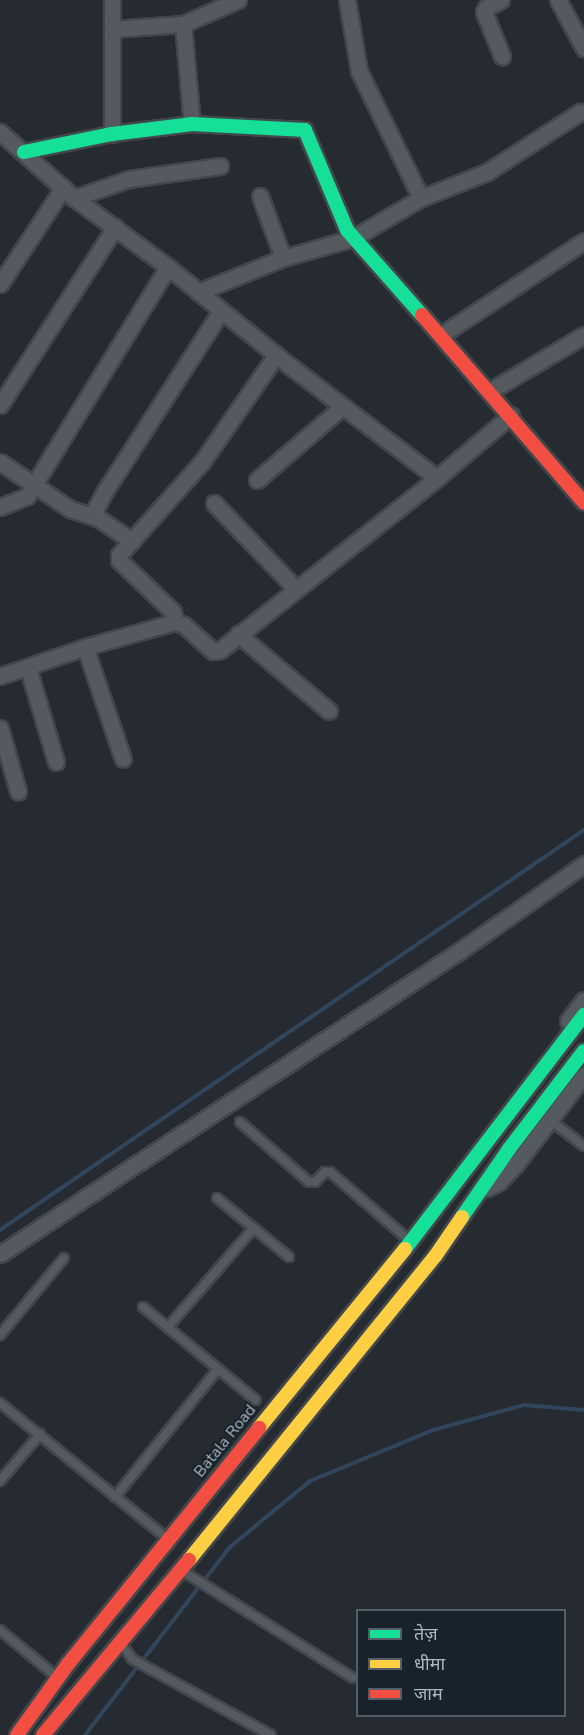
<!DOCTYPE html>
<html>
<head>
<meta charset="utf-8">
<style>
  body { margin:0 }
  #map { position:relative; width:584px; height:1735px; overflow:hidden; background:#252b31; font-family:"Nunito Sans","Noto Sans Devanagari",sans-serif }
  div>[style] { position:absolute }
  .stream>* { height:4px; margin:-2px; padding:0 2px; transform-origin:2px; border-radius:2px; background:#31455b }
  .roads { filter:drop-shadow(2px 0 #42474c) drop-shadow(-2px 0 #42474c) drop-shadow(0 2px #42474c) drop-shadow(0 -2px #42474c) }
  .lane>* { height:8px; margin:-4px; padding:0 4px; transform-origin:4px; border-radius:4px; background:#545a60 }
  .street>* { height:15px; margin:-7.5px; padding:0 7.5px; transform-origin:7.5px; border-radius:7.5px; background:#545a60 }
  .fast>* { height:14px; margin:-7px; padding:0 7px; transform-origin:7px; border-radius:7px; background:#16e098 }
  .slow>* { height:14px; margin:-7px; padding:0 7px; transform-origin:7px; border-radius:7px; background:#ffcf43 }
  .jam>* { height:14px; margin:-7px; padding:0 7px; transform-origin:7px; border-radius:7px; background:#f24e42 }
  span { translate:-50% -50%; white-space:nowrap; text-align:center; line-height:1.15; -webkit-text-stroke:4.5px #18222b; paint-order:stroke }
  .street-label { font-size:16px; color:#adb8c4 }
  .legend { position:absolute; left:356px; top:1609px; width:210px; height:108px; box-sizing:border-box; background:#18222b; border:2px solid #545e68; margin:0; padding:8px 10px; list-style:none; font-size:18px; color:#adb8c4 }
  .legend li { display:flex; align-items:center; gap:12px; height:30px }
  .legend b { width:30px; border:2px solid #545e68 }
</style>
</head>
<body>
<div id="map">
  <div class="stream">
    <div style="left:0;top:1230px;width:708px;rotate:-34.41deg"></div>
    <div style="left:85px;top:1735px;width:237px;rotate:-52.4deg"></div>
    <div style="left:230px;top:1547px;width:104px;rotate:-39.5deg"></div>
    <div style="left:310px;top:1481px;width:133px;rotate:-22.5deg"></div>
    <div style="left:433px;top:1430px;width:94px;rotate:-15.4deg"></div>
    <div style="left:524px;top:1405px;width:60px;rotate:4.8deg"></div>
  </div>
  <div class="roads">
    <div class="lane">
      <div style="left:550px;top:1120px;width:43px;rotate:37.4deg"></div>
      <div style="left:240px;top:1122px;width:91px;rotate:41deg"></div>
      <div style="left:309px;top:1182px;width:6px"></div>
      <div style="left:315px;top:1182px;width:14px;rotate:-45deg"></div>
      <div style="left:325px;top:1172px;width:5px"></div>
      <div style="left:330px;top:1172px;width:106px;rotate:40.8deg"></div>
      <div style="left:217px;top:1198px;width:93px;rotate:39.3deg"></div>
      <div style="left:143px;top:1307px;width:146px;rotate:39.5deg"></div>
      <div style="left:168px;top:1327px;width:130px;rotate:-49.1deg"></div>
      <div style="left:0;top:1335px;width:100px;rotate:-50.3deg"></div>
      <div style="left:0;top:1403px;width:215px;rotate:39deg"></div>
      <div style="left:0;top:1481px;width:62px;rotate:-49.6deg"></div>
      <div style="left:115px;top:1497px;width:163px;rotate:-51.2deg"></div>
      <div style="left:184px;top:1572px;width:199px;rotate:32.1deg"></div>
      <div style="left:0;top:1630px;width:74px;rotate:39.5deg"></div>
      <div style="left:121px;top:1643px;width:19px;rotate:55deg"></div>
      <div style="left:132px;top:1659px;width:158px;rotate:28.7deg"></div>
    </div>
    <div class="street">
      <div style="left:112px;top:0;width:134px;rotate:90deg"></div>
      <div style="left:347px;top:0;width:72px;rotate:80.4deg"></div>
      <div style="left:359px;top:71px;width:141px;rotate:64deg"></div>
      <div style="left:501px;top:0;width:17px;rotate:152deg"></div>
      <div style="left:486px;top:8px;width:4px;rotate:117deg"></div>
      <div style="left:484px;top:12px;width:48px;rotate:67.8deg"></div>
      <div style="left:558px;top:0;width:55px;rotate:61.6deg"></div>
      <div style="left:183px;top:24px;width:100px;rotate:84.9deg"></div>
      <div style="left:112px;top:29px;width:71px;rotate:-4deg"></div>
      <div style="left:183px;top:24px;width:60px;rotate:-23.6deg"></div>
      <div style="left:0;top:132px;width:99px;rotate:41.7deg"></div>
      <div style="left:74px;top:198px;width:117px;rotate:36.3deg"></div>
      <div style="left:168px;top:267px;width:157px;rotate:39.1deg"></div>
      <div style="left:290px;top:366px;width:185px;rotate:37.3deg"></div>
      <div style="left:260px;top:196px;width:66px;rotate:69.6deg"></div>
      <div style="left:74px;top:198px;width:58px;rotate:-19.1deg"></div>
      <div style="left:129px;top:179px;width:92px;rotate:-8.1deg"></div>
      <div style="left:0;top:284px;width:115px;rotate:-56.7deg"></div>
      <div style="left:198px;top:292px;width:92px;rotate:-21.8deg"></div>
      <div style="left:283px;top:258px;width:73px;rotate:-15.9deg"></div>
      <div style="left:353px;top:238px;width:79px;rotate:-30.5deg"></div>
      <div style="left:421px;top:198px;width:71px;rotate:-21.5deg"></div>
      <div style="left:487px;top:172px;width:111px;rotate:-32.8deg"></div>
      <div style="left:441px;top:335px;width:171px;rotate:-33.3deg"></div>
      <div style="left:490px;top:391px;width:109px;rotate:-30.8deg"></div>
      <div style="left:0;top:405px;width:212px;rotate:-57.1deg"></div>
      <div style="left:0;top:462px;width:84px;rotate:33.9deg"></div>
      <div style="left:70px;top:509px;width:29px;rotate:18deg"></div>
      <div style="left:98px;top:518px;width:41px;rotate:34.1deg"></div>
      <div style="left:257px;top:480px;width:113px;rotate:-40.7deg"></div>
      <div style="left:214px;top:503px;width:119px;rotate:46.4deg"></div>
      <div style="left:0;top:507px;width:29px;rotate:-22deg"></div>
      <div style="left:27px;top:496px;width:269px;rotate:-58.4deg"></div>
      <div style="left:92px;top:516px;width:28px;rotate:-63deg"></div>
      <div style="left:105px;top:491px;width:214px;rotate:-57.2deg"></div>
      <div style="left:175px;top:622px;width:10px;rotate:-101deg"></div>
      <div style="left:173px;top:612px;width:75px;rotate:-136.1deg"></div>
      <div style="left:119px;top:560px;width:5px;rotate:-90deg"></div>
      <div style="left:119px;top:555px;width:125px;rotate:-48.3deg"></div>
      <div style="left:202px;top:462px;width:130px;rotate:-55.3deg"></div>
      <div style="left:238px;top:634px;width:119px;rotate:40.2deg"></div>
      <div style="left:85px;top:647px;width:118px;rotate:71.3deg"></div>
      <div style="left:28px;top:668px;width:98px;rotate:73.4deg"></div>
      <div style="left:0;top:676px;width:90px;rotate:-18.8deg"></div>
      <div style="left:85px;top:647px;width:93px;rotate:-15.5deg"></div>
      <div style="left:175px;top:622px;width:9px;rotate:18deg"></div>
      <div style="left:184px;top:625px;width:39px;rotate:42deg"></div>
      <div style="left:213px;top:651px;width:7px;rotate:-8deg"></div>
      <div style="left:220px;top:650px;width:277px;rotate:-38.4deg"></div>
      <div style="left:437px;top:478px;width:97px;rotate:-40.4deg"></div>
      <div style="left:0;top:728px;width:66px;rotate:74.1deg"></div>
      <div style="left:568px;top:1021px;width:26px;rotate:-53deg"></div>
      <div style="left:487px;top:1188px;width:13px;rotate:-27deg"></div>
      <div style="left:499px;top:1182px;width:25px;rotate:-47deg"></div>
      <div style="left:516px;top:1164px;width:112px;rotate:-52.6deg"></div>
      <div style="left:0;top:1254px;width:549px;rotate:-33.4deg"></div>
      <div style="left:458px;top:952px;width:154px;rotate:-34.9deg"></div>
    </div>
    <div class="fast">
      <div style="left:24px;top:152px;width:90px;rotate:-11.6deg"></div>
      <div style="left:112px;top:134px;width:81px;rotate:-7.1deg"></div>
      <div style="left:192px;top:124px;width:113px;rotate:3deg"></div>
      <div style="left:305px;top:130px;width:108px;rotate:67.2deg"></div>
      <div style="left:347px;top:230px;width:113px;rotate:48.6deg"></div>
      <div style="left:462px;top:1217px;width:83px;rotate:-55.3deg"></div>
      <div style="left:509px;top:1149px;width:123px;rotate:-52.6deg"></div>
      <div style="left:405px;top:1249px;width:295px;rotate:-52.6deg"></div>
    </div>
    <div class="slow">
      <div style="left:259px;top:1428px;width:231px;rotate:-50.8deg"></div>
      <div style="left:189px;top:1560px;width:392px;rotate:-51deg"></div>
      <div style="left:436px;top:1255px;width:46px;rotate:-55.6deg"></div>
    </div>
    <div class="jam">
      <div style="left:422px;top:315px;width:248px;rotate:49.2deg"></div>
      <div style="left:17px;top:1735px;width:87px;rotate:-54.3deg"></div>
      <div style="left:68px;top:1664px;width:304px;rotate:-51deg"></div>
      <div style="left:43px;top:1735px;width:228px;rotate:-50.2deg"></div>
    </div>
  </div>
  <div class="street-label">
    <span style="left:225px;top:1441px;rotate:-51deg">Batala Road</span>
  </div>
  <ul class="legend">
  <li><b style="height:8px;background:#16e098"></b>तेज़</li>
  <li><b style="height:8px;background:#ffcf43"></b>धीमा</li>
  <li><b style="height:8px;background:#f24e42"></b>जाम</li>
  </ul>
</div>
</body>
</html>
